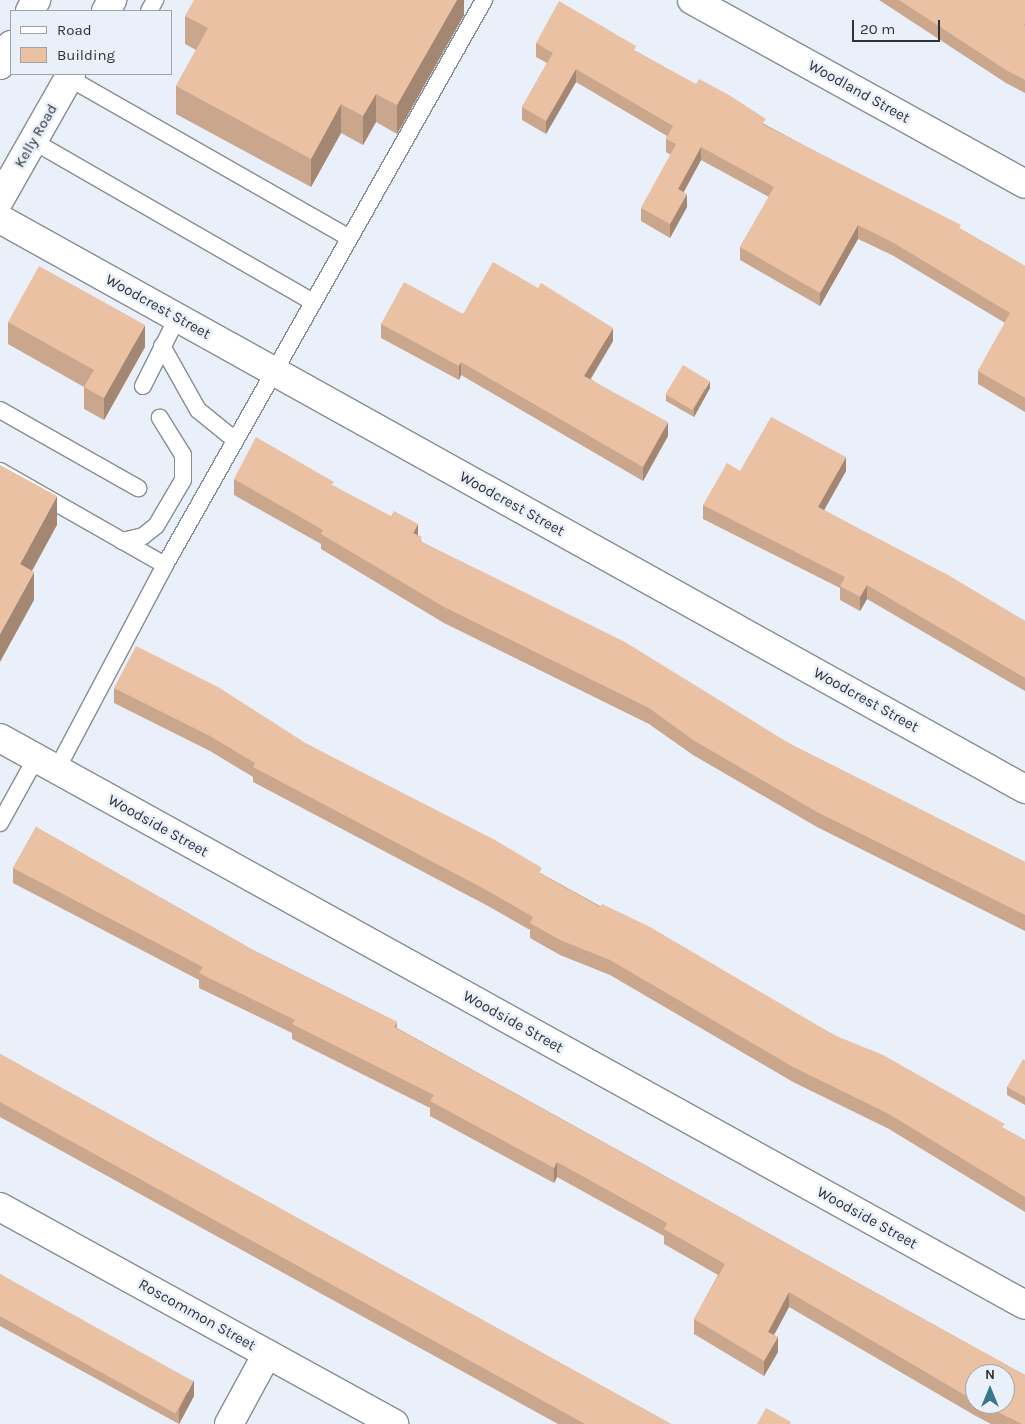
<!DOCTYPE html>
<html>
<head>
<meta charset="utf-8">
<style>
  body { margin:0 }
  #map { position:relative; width:1025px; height:1424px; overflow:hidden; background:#e9f0fa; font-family:Karla,sans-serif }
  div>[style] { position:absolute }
  .roads { filter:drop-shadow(1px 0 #868d96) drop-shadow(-1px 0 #868d96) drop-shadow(0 1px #868d96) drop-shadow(0 -1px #868d96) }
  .service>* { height:16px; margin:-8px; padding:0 8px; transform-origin:8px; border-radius:8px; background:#fff }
  .minor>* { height:28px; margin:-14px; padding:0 14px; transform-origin:14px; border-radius:14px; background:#fff }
  .tertiary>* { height:28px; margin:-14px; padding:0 14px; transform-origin:14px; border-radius:14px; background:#fff }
  .wall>* { inset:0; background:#caa68d }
  .shaded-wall>* { inset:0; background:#a48773 }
  .building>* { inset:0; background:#ebc1a4; transform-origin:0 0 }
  span { translate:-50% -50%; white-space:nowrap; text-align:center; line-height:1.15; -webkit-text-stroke:5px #e9f0fa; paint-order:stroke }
  .street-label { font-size:15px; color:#2f3236 }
  .legend { position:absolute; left:10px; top:10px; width:162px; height:65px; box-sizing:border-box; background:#e9f0fa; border:1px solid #9fa4ac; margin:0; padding:6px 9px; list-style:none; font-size:15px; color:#2f3236 }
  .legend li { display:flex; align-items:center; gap:10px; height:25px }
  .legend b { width:25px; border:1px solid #9fa4ac }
  .north { position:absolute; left:965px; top:1364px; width:50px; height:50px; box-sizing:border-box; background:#e9f0fa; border:1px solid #9fa4ac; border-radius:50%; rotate:0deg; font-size:14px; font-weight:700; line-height:20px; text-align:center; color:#2f3236 }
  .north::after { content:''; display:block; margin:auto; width:18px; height:22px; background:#38778c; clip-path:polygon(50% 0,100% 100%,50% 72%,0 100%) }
  .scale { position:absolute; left:852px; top:20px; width:88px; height:22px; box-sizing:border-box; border:2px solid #2f3236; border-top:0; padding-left:6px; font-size:15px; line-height:18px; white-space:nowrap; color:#2f3236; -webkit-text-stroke:4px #e9f0fa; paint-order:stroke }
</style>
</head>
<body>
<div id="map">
  <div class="roads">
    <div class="service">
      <div style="left:149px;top:11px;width:13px;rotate:-61deg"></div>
      <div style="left:69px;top:78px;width:322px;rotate:29.7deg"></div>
      <div style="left:33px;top:141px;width:323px;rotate:29.9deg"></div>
      <div style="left:162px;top:346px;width:73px;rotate:60.6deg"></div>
      <div style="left:198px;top:410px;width:48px;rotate:39deg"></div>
      <div style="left:143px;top:386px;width:76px;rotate:-63.4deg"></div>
      <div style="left:0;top:410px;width:159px;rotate:29.5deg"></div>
      <div style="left:0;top:471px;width:190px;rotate:29.7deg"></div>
      <div style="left:122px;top:541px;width:22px;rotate:-13deg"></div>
      <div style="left:143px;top:536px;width:16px;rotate:-38deg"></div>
      <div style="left:156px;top:526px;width:53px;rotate:-59.6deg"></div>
      <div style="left:183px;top:480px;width:25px;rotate:-90deg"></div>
      <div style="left:183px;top:455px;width:44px;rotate:-121.9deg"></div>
      <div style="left:57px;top:769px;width:231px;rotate:-62.1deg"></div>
      <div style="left:165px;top:565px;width:649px;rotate:-60.55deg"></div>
      <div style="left:0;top:823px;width:74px;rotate:-61deg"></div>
    </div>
    <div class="minor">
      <div style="left:692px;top:0;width:380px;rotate:28.9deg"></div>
      <div style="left:0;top:219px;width:1173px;rotate:29.08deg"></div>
      <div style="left:0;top:738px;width:1171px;rotate:28.95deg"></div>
      <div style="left:0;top:1207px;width:450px;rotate:28.8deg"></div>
      <div style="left:229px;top:1424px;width:80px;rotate:-61.5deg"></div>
    </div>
    <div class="tertiary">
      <div style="left:30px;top:11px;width:13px;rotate:-61deg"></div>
      <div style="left:106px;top:11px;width:13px;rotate:-61deg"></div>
      <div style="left:0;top:65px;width:23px;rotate:-61deg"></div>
      <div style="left:0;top:199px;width:144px;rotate:-60.4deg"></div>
    </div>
  </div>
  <div class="wall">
    <div style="clip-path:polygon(464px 0,464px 15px,397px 134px,376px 122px,363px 145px,341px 133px,311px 187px,176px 114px,176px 86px,196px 50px,185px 44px,185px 16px)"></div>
    <div style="clip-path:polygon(879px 0,1025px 0,1025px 93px,1006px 83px)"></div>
    <div style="clip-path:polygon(536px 43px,636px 51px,766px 125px,961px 229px,1025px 266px,1025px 412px,978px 384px,978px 371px,1005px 323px,892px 255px,858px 239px,820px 306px,740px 260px,740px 247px,769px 197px,701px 160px,684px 192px,687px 207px,670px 238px,641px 221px,641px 208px,671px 155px,666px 152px,666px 139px,667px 136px,576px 82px,546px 134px,522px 120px,522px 107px,547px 63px,536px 57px)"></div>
    <div style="clip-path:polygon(463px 314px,613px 341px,591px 379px,668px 436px,643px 481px,461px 375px,459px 380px,381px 338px,381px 324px)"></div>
    <div style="clip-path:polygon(8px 322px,145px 347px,104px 420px,84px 409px,84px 387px,8px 344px)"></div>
    <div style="clip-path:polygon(710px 388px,694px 417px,666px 401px,666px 394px)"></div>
    <div style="clip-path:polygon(740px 471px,846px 471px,824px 510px,1025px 621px,1025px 704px,1025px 691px,867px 599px,860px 611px,840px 600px,840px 588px,703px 519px,703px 505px)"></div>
    <div style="clip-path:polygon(234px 479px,334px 486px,418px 535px,422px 542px,792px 745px,1025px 862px,1025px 931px,817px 827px,693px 755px,649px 724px,444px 623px,321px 549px,321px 544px,234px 495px)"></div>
    <div style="clip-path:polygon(114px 688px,307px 744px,542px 874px,1005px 1129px,1025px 1140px,1025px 1212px,889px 1129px,793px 1082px,610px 975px,560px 955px,530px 938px,530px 930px,488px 906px,253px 782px,253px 777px,210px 751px,114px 703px)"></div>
    <div style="clip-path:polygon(evenodd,36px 827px,253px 950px,397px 1022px,397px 1028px,1025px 1375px,1025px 1424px,991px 1424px,974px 1415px,789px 1307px,774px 1335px,778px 1337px,778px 1352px,764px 1376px,694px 1334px,694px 1319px,718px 1275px,664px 1244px,664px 1236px,557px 1177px,554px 1183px,430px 1116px,430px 1108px,292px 1039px,292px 1033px,199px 988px,199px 980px,13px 883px,13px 868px,36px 827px,975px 1374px,1005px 1374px,1005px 1404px,975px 1404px,975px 1374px)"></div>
    <div style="clip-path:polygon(0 1054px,671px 1424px,558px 1424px,0 1117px)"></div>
    <div style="clip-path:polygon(1025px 1060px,1025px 1105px,1007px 1095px,1007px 1087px)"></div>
    <div style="clip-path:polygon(0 1274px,194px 1396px,179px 1424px,0 1326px)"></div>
  </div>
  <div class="shaded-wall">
    <div style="clip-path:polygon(457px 0,464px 0,464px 15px,397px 134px,397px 105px)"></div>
    <div style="clip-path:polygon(576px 69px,576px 82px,546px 134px,546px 121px)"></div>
    <div style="clip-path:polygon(376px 94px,376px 122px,363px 145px,363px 116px)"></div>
    <div style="clip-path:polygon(341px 104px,341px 133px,311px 187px,311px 159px)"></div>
    <div style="clip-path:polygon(701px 147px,701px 160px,678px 202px,678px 189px)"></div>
    <div style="clip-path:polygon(687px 194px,687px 207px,670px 238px,670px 224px)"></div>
    <div style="clip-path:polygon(858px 225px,858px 239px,820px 306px,820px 293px)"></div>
    <div style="clip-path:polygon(145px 325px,145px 347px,104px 420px,104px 398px)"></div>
    <div style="clip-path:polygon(613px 328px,613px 341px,584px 389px,584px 376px)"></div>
    <div style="clip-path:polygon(461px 362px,461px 375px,459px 380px,459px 366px)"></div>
    <div style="clip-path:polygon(710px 381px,710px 388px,694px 417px,694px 409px)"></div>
    <div style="clip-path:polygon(668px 422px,668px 436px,643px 481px,643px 467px)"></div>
    <div style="clip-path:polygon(846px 457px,846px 471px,818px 521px,818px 507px)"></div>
    <div style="clip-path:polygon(57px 496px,57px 525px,20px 593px,20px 564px)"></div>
    <div style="clip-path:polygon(418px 524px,418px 539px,413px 533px)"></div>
    <div style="clip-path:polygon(34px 572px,34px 600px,0 662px,0 634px)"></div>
    <div style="clip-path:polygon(867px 585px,867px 599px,860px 611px,860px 597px)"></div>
    <div style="clip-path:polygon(557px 1162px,557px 1177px,554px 1183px,554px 1168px)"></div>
    <div style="clip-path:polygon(789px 1292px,789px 1307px,768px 1346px,768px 1332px)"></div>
    <div style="clip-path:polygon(778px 1337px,778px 1352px,764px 1376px,764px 1361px)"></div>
    <div style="clip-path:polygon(194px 1380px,194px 1396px,179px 1424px,179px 1409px)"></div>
  </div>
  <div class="building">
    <div style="clip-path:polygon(194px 0,457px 0,397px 105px,376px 94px,363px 116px,341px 104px,311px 159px,176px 86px,208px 28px,185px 16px)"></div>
    <div style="clip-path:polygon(899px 0,1025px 0,1025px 23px,1024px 25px,1025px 26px,1025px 80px,1006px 70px)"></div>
    <div style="clip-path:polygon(559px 1px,636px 46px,634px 50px,696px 84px,699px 79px,729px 95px,766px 119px,762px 124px,961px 225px,959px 228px,1025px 266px,1025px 398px,978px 371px,1010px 313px,892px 242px,858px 225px,820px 293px,740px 247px,774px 187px,701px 147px,678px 189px,687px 194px,670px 224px,641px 208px,676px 144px,666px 139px,673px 126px,576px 69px,546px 121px,522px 107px,553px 53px,536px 43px)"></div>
    <div style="clip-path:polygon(493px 262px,538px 288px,541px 283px,613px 328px,584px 376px,668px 422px,643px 467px,461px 362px,459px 366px,381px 324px,404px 282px,463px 314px)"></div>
    <div style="clip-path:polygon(39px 266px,145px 325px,104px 398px,84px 387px,94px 370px,8px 322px)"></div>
    <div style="left:683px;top:365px;width:31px;height:34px;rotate:31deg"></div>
    <div style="clip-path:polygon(771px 417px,846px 457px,818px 507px,948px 575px,1025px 621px,1025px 678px,867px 585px,860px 597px,840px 586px,845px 577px,703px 505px,727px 463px,740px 471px)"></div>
    <div style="clip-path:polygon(256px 437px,334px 482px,332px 485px,391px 516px,394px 511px,418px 524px,413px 533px,422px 537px,420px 541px,625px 642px,792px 745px,1025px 862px,1025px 915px,817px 812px,693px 740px,649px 708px,444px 607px,321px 534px,323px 530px,234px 479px)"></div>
    <div style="clip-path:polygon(0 465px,57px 496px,20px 564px,34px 572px,0 634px)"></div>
    <div style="clip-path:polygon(136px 646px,218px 687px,307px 744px,495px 840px,542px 868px,539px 873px,600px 907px,602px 904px,650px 927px,834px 1035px,883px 1055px,1005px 1124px,1002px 1127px,1025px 1140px,1025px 1197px,889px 1114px,793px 1067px,610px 960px,560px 940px,530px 923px,533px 917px,488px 891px,253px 767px,255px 763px,210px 736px,114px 688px)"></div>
    <div style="clip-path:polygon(36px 827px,253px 950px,397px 1022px,394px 1027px,1025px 1375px,1025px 1424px,1022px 1424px,981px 1404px,1005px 1404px,1005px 1374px,975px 1374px,975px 1401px,789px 1292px,768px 1332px,778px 1337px,764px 1361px,694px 1319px,725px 1264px,664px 1229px,667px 1223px,557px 1162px,554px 1168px,430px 1101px,434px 1095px,292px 1024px,295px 1020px,199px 973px,203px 967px,13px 868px)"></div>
    <div style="clip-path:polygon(0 1054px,671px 1424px,585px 1424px,0 1102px)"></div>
    <div style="clip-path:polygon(1023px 1059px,1025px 1060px,1025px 1097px,1007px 1087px)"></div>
    <div style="left:0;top:1274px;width:221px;height:37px;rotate:29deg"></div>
    <div style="clip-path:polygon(766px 1408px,791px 1422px,790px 1424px,757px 1424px)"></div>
  </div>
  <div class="street-label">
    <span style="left:859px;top:92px;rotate:29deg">Woodland Street</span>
    <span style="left:36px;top:136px;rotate:-60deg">Kelly Road</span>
    <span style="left:158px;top:307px;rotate:29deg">Woodcrest Street</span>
    <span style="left:512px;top:504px;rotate:29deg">Woodcrest Street</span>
    <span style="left:866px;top:700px;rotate:29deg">Woodcrest Street</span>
    <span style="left:158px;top:826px;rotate:29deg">Woodside Street</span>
    <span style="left:513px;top:1022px;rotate:29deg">Woodside Street</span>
    <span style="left:867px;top:1218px;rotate:29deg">Woodside Street</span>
    <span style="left:197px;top:1315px;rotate:29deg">Roscommon Street</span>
  </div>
  <ul class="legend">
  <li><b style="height:6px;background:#fff"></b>Road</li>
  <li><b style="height:14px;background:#ebc1a4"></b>Building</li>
  </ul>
  <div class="north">N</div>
  <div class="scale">20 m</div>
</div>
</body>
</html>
